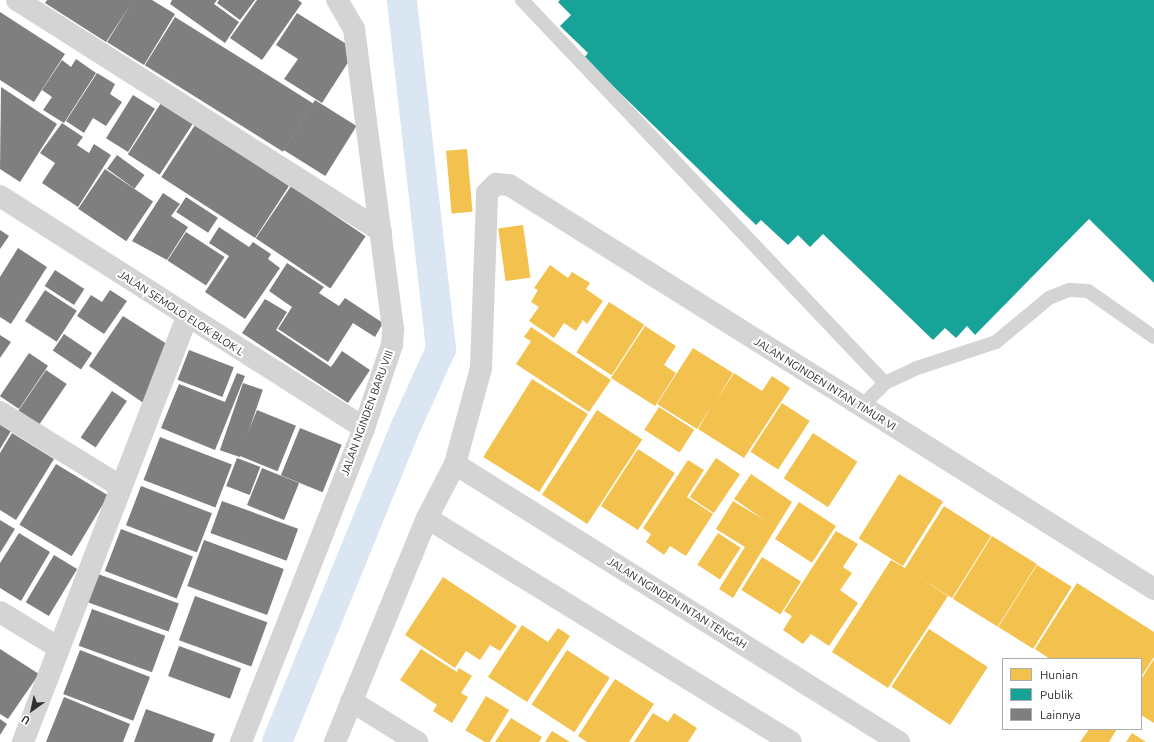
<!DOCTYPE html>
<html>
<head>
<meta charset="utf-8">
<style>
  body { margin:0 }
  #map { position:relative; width:1154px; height:742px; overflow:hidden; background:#fff; font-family:Ubuntu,sans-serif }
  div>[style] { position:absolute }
  .homes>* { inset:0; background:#f2c14e; transform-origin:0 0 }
  .public>* { inset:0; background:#17a398 }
  .canal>* { height:30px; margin:-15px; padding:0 15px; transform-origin:15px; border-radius:15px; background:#dae7f2 }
  .building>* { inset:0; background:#7f7f7f; transform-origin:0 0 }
  .lane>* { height:14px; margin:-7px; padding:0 7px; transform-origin:7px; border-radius:7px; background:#d4d4d4 }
  .street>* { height:22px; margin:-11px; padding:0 11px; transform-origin:11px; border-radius:11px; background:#d4d4d4 }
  span { translate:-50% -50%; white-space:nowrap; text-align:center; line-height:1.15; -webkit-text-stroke:4px #fff; paint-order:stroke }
  .street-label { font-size:11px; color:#303030 }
  .legend { position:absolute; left:1002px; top:658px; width:140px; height:72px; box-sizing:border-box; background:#fff; border:1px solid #acacac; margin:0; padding:5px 7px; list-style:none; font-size:12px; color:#303030 }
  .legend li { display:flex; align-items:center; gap:8px; height:20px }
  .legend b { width:20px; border:1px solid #acacac }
  .north { position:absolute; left:12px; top:690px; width:40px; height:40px; -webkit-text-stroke:3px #fff; paint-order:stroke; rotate:213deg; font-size:11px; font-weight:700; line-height:16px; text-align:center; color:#303030 }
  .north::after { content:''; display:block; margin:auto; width:14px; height:18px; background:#303030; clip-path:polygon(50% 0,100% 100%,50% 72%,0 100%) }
</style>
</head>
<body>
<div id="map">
  <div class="homes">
    <div style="left:467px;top:149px;width:63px;height:21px;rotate:85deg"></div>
    <div style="left:523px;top:225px;width:53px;height:25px;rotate:82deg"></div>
    <div style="clip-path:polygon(550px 265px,568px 278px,572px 272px,590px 283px,586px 289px,603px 301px,587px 324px,583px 320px,576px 331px,564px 323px,554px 338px,529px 321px,539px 307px,531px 302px,538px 290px,534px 288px)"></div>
    <div style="left:609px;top:302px;width:42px;height:60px;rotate:33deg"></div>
    <div style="clip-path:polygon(645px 326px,676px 346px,664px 365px,676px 373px,655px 406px,611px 378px)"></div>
    <div style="clip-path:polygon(531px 327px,611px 380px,589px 412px,516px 364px,531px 341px,524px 337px)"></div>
    <div style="clip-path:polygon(693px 348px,733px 373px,716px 401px,734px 373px,762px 391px,772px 376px,790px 388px,744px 458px,698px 429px,712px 405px,697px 429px,657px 404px)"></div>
    <div style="left:532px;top:379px;width:66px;height:92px;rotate:32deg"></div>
    <div style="left:782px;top:403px;width:33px;height:58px;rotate:33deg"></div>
    <div style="left:659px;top:407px;width:42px;height:27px;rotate:33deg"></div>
    <div style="left:597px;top:410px;width:54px;height:101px;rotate:33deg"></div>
    <div style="left:813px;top:433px;width:53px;height:54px;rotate:33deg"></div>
    <div style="left:638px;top:449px;width:44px;height:68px;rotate:33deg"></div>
    <div style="left:716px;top:458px;width:29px;height:47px;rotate:34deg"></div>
    <div style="clip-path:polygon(688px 460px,704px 470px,687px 497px,713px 514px,686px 556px,670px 546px,664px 555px,646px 542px,651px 534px,643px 528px)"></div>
    <div style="clip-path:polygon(751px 474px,792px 502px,733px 598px,719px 589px,745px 547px,716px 529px,733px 501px,766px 521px,734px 499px)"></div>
    <div style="left:899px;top:474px;width:52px;height:76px;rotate:32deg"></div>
    <div style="left:799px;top:502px;width:44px;height:44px;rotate:33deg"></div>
    <div style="clip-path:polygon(944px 506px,991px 536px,952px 598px,914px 574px,948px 596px,888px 688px,832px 652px,891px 560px,905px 568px)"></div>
    <div style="clip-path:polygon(836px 531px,858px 544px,843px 567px,852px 573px,840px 590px,858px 603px,829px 646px,811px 634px,803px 644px,783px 630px,792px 616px,784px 611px)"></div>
    <div style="left:718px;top:533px;width:27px;height:38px;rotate:33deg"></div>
    <div style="left:992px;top:536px;width:53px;height:74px;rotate:32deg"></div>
    <div style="left:762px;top:557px;width:46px;height:39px;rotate:32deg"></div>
    <div style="left:1037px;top:565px;width:41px;height:73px;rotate:32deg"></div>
    <div style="clip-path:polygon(443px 577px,517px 626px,500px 651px,490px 645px,480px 660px,466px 651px,455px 668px,405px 635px)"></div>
    <div style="clip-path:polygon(1077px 583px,1154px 632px,1154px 657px,1141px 677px,1141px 659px,1050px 659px,1035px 649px)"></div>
    <div style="clip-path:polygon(522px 625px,548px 642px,558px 628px,570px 636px,527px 702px,488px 677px)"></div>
    <div style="left:929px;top:629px;width:70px;height:69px;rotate:33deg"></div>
    <div style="clip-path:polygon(421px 649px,457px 672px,459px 668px,472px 676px,461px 693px,468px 697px,452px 723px,433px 711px,437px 705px,400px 680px)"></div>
    <div style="left:567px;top:650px;width:51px;height:65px;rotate:33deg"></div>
    <div style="clip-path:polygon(1154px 659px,1154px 723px,1141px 715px,1141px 679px)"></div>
    <div style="clip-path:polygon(615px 679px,654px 704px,629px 742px,587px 742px,578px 736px)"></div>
    <div style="left:486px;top:696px;width:27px;height:40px;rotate:31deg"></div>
    <div style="clip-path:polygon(653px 713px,668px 722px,674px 713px,697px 728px,688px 742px,634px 742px)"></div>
    <div style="clip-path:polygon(511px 718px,542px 737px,539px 742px,495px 742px)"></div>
    <div style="clip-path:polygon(1089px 729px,1117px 729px,1109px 742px,1080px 742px)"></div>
    <div style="clip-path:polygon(552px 731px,570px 742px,545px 742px)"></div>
    <div style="clip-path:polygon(1132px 733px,1146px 742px,1126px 742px)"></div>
  </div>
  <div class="public">
    <div style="clip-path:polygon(560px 0,1154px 0,1154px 283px,1089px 219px,975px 335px,967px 326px,956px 338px,945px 328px,933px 340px,823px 234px,810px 247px,798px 235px,788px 245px,761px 220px,756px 225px,584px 58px,588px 53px,560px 26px,571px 15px,558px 2px)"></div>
  </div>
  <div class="canal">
    <div style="left:277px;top:742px;width:344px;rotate:-67.8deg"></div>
    <div style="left:407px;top:424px;width:82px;rotate:-65.6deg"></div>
    <div style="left:441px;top:349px;width:351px;rotate:-96.4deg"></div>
  </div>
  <div class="building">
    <div style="clip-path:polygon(47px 0,152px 0,175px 14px,144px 65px,107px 42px,131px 4px,106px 42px,45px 3px)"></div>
    <div style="clip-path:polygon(172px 0,217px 0,214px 4px,239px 22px,225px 43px,170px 4px)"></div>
    <div style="clip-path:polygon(219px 0,255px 0,240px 20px,217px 3px)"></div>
    <div style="clip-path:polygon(257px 0,298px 0,302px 3px,262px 60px,230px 38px)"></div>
    <div style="clip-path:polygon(0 12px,65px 54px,34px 102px,0 80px)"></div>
    <div style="clip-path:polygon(297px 13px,356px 50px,322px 103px,284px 79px,298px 59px,276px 45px)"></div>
    <div style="left:175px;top:17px;width:163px;height:57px;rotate:32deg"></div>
    <div style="clip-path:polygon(76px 59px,96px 73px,64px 123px,43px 110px,52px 97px,42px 90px,62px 60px,71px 67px)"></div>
    <div style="clip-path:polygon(97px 73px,115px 84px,110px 94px,122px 102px,106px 126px,93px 118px,84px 133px,66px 121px)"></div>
    <div style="clip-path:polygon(1px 87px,57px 124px,20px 182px,0 169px)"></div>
    <div style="left:133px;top:95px;width:26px;height:51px;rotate:32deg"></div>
    <div style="left:315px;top:100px;width:49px;height:59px;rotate:32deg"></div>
    <div style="left:161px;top:103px;width:38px;height:61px;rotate:33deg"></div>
    <div style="clip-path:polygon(62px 123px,83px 137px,77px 145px,89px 153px,94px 144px,111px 155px,78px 207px,42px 183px,55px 163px,40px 153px)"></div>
    <div style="left:195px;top:125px;width:112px;height:62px;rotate:33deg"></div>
    <div style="left:117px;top:155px;width:34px;height:17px;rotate:36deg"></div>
    <div style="left:105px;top:169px;width:58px;height:48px;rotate:34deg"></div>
    <div style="left:291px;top:186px;width:90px;height:63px;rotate:34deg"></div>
    <div style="clip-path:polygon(163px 193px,180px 204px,171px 216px,188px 227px,167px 260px,132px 241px)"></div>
    <div style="left:186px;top:197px;width:38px;height:18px;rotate:33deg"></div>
    <div style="clip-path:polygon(219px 227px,249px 247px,253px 242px,271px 254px,268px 259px,280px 268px,245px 319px,205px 292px,229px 256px,209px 243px)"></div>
    <div style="clip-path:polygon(0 230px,9px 236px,0 249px)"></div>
    <div style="left:186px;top:232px;width:46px;height:34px;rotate:33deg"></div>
    <div style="clip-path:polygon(18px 248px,47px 267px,11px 324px,0 317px,0 277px)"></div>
    <div style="clip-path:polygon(287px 263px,324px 287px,319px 293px,339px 306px,345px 298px,383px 323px,375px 337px,353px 323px,328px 362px,278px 329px,292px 307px,269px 291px)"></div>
    <div style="left:55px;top:270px;width:35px;height:19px;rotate:33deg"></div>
    <div style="left:45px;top:290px;width:38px;height:37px;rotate:33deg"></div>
    <div style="clip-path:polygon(110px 290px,127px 301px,104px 334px,77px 316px,91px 295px,102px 302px)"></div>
    <div style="clip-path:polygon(265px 299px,287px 312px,276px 330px,331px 367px,342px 351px,370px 370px,348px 403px,242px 333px)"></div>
    <div style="clip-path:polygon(123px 316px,170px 346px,145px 404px,89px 366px)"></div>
    <div style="left:64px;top:334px;width:34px;height:20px;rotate:34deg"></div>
    <div style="clip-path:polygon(0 335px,11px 342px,0 358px)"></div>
    <div style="left:189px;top:350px;width:48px;height:32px;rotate:21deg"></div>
    <div style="left:29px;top:353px;width:23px;height:52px;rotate:34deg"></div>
    <div style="left:46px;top:370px;width:25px;height:49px;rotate:34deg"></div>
    <div style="clip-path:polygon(237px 373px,245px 376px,215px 450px,161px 428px,179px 384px,225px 402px)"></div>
    <div style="left:243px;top:383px;width:21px;height:71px;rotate:19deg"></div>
    <div style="left:112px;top:391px;width:18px;height:56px;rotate:34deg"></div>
    <div style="left:257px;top:410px;width:42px;height:49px;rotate:22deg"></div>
    <div style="clip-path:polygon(0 424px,11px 431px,0 449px)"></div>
    <div style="left:300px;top:428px;width:45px;height:51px;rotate:22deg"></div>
    <div style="clip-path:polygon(12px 433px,54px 459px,16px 520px,0 510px,0 453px)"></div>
    <div style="left:160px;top:437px;width:77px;height:46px;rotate:21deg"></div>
    <div style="left:237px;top:458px;width:25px;height:30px;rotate:21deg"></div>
    <div style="left:56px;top:464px;width:61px;height:71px;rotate:31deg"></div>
    <div style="left:262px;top:468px;width:40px;height:40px;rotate:22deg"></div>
    <div style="left:141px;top:486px;width:76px;height:42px;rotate:21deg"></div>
    <div style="left:222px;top:501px;width:81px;height:34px;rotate:20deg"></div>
    <div style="clip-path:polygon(0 520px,15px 529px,0 553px)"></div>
    <div style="left:121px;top:529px;width:77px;height:45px;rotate:21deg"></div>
    <div style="clip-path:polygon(19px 533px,50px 552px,21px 601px,0 588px,0 563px)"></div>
    <div style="left:204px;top:540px;width:85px;height:49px;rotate:20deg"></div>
    <div style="left:54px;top:555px;width:27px;height:55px;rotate:31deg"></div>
    <div style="left:98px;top:574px;width:86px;height:30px;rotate:20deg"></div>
    <div style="left:195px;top:596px;width:77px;height:47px;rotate:20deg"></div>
    <div style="left:92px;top:609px;width:78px;height:39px;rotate:20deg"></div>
    <div style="left:179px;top:646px;width:66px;height:32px;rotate:20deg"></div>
    <div style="clip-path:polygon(0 649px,39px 674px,8px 719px,0 714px)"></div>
    <div style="left:80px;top:650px;width:75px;height:47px;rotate:21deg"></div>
    <div style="clip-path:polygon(64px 697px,130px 724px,123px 742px,46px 742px)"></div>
    <div style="clip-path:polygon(146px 709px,215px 734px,212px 742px,134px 742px)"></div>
    <div style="clip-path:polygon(0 719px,7px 724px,0 735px)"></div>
  </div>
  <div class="lane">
    <div style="left:522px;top:0;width:528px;rotate:46.54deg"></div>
    <div style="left:861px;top:407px;width:34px;rotate:-45deg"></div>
    <div style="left:885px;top:383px;width:35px;rotate:-25deg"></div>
    <div style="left:917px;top:368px;width:83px;rotate:-18.2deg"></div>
    <div style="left:996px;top:342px;width:69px;rotate:-39.7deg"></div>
    <div style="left:1049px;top:298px;width:22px;rotate:-22deg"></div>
    <div style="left:1069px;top:290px;width:19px;rotate:3deg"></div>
    <div style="left:1088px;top:291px;width:80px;rotate:34.9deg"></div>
  </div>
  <div class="street">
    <div style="left:17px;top:0;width:431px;rotate:32.4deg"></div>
    <div style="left:0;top:196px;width:432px;rotate:32.5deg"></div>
    <div style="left:0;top:412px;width:141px;rotate:31.7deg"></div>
    <div style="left:455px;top:464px;width:524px;rotate:32.05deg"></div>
    <div style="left:427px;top:518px;width:427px;rotate:31.6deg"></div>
    <div style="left:0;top:612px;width:69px;rotate:31.4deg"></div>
    <div style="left:351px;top:701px;width:78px;rotate:31.8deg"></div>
    <div style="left:23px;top:742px;width:456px;rotate:-68.9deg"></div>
    <div style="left:241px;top:742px;width:337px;rotate:-68.6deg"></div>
    <div style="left:364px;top:428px;width:88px;rotate:-71.4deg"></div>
    <div style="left:392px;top:345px;width:16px;rotate:-86deg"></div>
    <div style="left:393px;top:329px;width:303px;rotate:-97.4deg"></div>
    <div style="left:354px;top:29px;width:34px;rotate:-120deg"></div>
    <div style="left:335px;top:742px;width:242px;rotate:-67.7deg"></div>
    <div style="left:427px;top:518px;width:61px;rotate:-62.6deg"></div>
    <div style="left:455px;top:464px;width:99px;rotate:-74.8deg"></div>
    <div style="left:481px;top:368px;width:175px;rotate:-88deg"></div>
    <div style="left:487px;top:193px;width:13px;rotate:-45deg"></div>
    <div style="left:496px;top:184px;width:13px;rotate:4deg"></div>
    <div style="left:509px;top:185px;width:761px;rotate:32.06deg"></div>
  </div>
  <div class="street-label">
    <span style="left:181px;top:313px;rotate:33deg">JALAN SEMOLO ELOK BLOK L</span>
    <span style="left:825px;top:384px;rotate:32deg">JALAN NGINDEN INTAN TIMUR VI</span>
    <span style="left:367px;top:413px;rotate:-70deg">JALAN NGINDEN BARU VIII</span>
    <span style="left:677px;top:603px;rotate:32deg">JALAN NGINDEN INTAN TENGAH</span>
  </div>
  <ul class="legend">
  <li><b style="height:11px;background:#f2c14e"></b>Hunian</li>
  <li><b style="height:11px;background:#17a398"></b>Publik</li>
  <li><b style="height:11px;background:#7f7f7f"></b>Lainnya</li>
  </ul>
  <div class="north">U</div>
</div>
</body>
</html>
